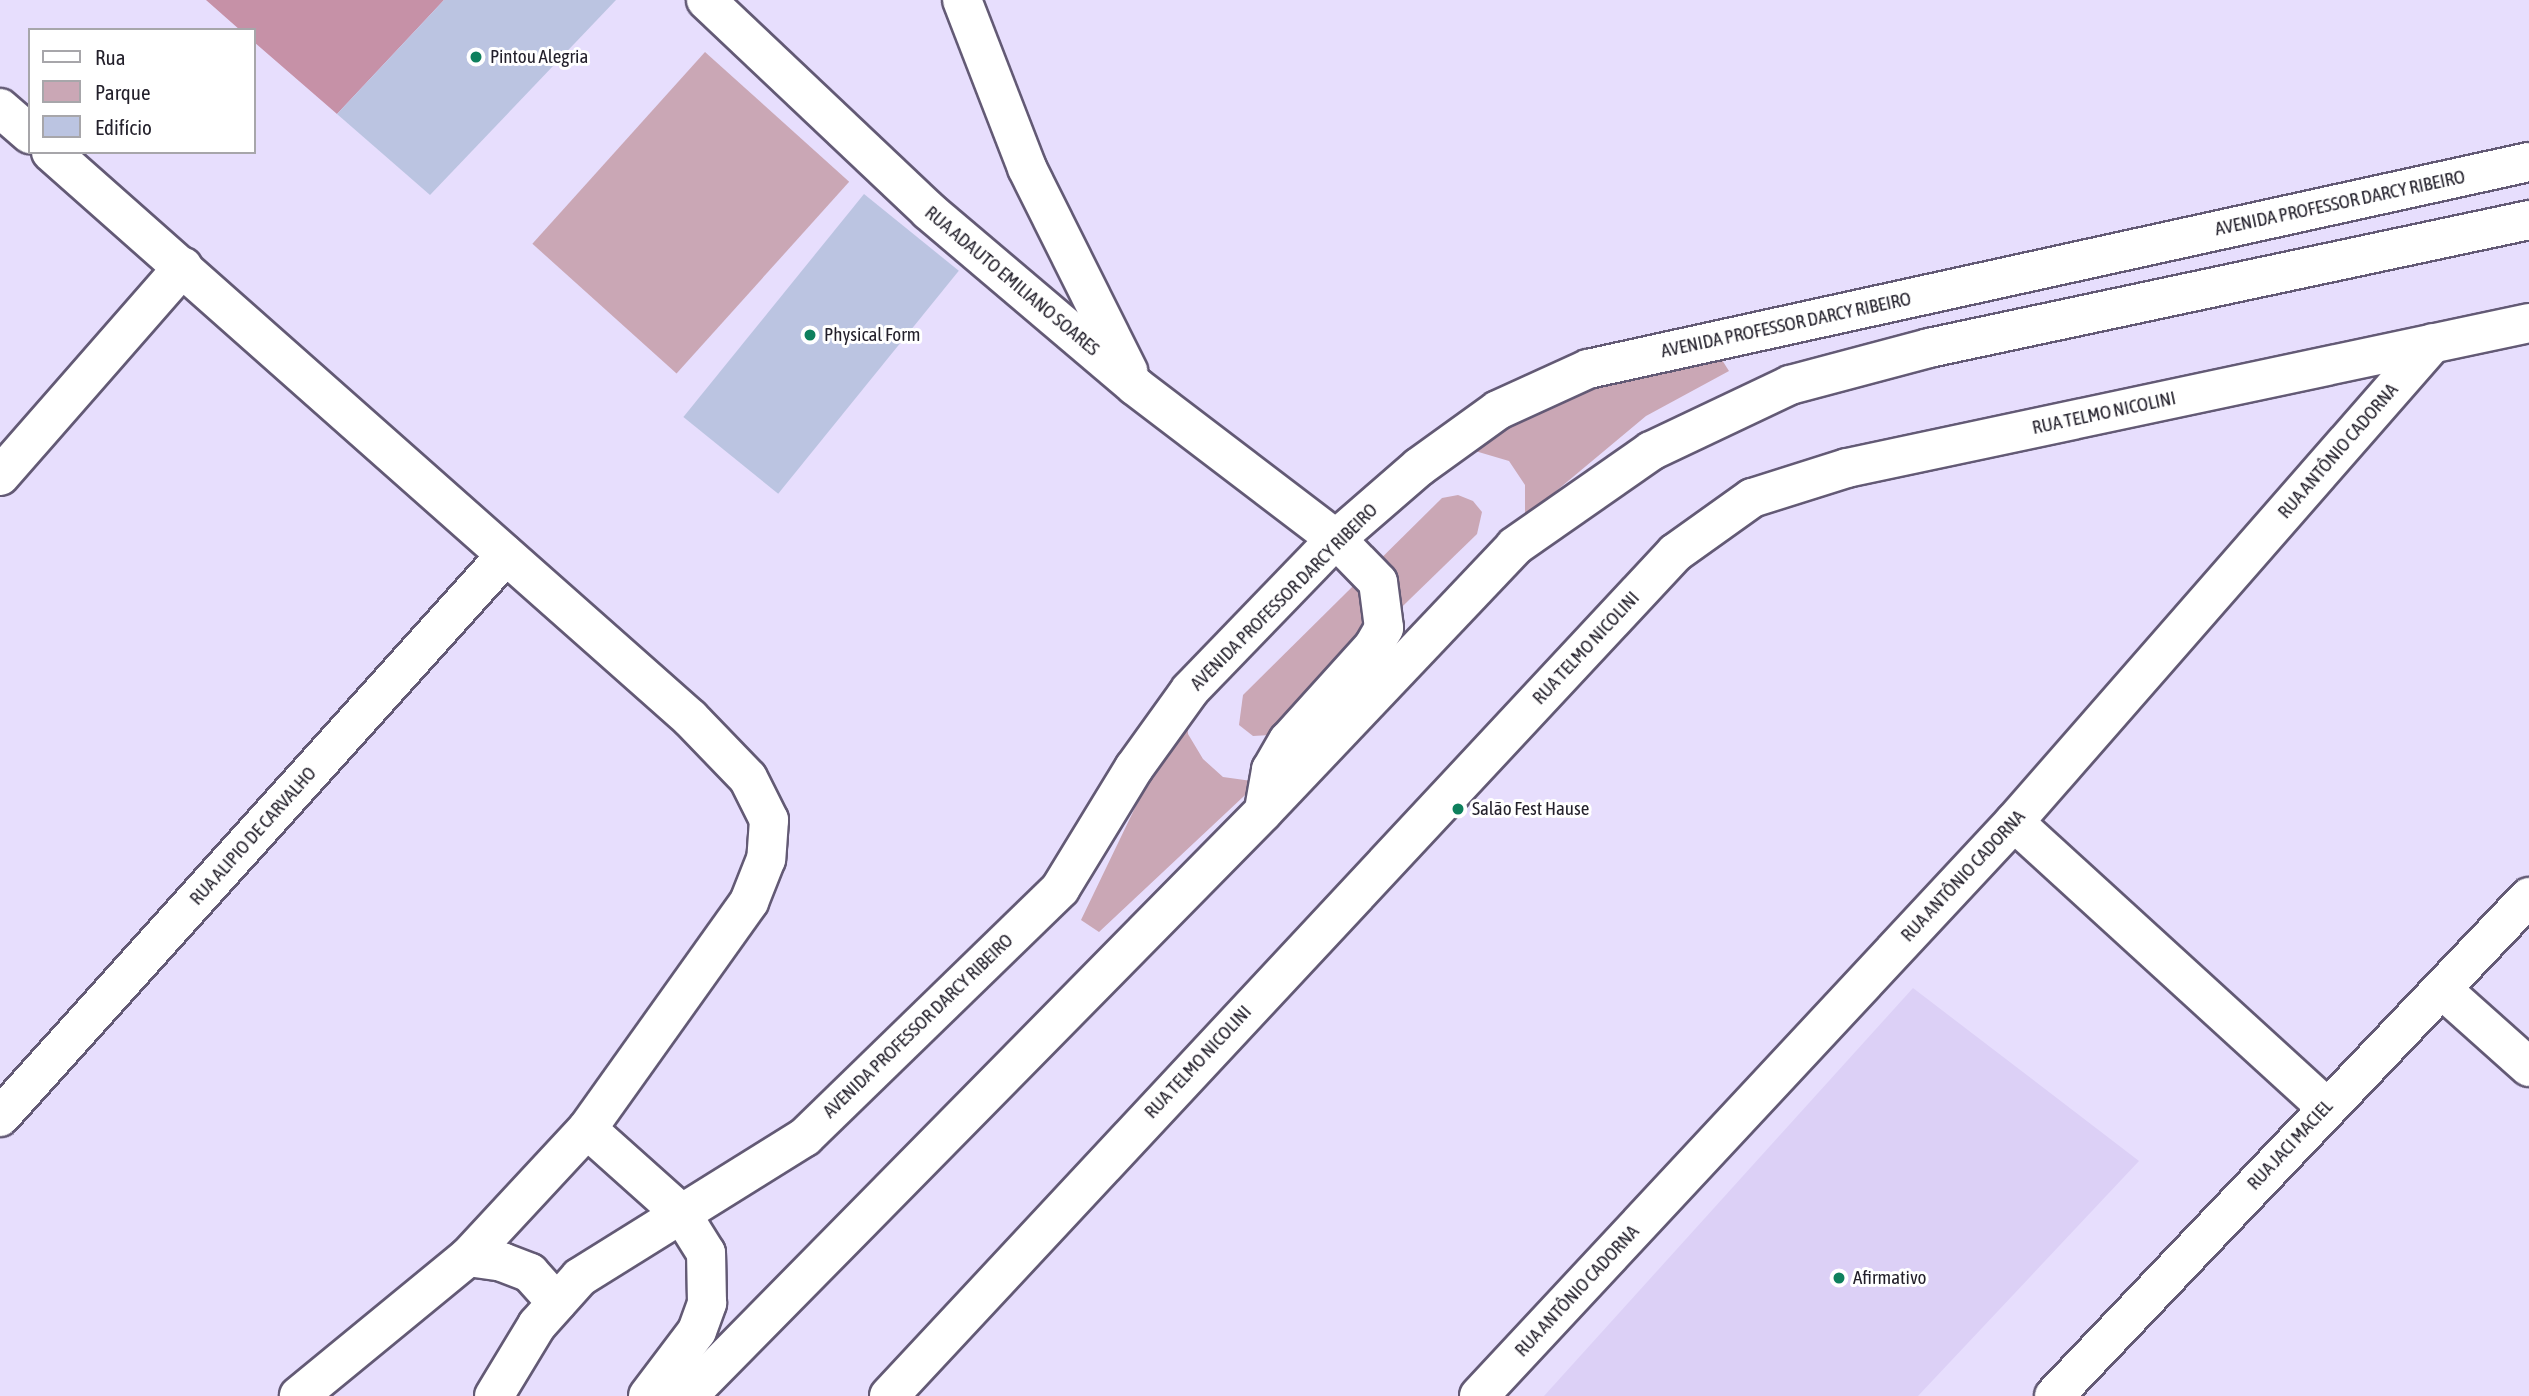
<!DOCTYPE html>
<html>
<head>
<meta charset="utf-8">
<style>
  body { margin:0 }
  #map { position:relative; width:2529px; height:1396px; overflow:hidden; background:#e7defd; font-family:"Asap Condensed",sans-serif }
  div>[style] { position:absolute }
  .built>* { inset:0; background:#dcd0f6 }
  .green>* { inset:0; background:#caa7b5; transform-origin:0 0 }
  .forest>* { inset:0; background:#c691a7 }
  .building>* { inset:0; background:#bbc4e1; transform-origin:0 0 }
  .roads { filter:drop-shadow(2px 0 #635a75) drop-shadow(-2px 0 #635a75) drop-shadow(0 2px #635a75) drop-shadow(0 -2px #635a75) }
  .minor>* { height:38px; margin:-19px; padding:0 19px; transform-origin:19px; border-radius:19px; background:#fff }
  .secondary>* { height:38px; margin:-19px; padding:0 19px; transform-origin:19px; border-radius:19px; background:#fff }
  .dots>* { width:19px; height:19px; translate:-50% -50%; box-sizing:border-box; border:4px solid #fff; border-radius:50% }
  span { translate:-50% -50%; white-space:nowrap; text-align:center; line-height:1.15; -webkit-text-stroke:6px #fff; paint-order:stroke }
  .poi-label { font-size:19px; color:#23202b }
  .left { translate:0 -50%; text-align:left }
  .street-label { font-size:19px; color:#23202b }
  .legend { position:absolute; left:28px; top:28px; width:228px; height:126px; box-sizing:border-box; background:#fff; border:2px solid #a7a6aa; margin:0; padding:9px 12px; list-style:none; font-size:21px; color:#23202b }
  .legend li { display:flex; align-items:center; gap:14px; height:35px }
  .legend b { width:35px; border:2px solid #a7a6aa }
</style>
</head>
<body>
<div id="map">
  <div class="built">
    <div style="clip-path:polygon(1913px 988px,2139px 1161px,1918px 1396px,1544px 1396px)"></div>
  </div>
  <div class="green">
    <div style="left:705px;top:52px;width:194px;height:258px;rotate:42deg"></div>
    <div style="clip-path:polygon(1710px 341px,1729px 371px,1646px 416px,1525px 517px,1525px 485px,1509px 461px,1465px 448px,1523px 416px)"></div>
    <div style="clip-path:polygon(1458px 495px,1473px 501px,1482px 512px,1477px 534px,1270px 735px,1253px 736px,1239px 725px,1243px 695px,1442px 498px)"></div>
    <div style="clip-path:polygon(1187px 712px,1188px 734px,1203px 759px,1223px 777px,1259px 782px,1099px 932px,1081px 920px,1158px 760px)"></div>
  </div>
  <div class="forest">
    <div style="clip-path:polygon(206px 0,444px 0,337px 114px,254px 42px,254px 30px,240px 30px)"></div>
  </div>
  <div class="building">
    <div style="clip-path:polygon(444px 0,616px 0,430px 195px,337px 114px)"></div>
    <div style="left:864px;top:194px;width:122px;height:287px;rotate:39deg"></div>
  </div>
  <div class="roads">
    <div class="minor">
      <div style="left:706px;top:0;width:307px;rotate:43.4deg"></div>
      <div style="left:929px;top:211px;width:270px;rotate:40.3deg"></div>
      <div style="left:1135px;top:386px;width:253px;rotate:37.3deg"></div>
      <div style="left:962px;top:0;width:180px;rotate:68.8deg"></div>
      <div style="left:1027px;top:168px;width:227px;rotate:63.5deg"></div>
      <div style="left:0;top:108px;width:40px;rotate:41deg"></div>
      <div style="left:51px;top:152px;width:854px;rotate:41.53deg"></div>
      <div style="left:690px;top:718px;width:83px;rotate:46deg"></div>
      <div style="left:748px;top:778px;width:47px;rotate:63.4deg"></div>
      <div style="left:769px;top:820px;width:39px;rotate:94deg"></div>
      <div style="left:766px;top:859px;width:46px;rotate:111.6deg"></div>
      <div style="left:749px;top:902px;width:279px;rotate:125.5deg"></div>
      <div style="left:587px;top:1129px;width:175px;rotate:132.9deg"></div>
      <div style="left:468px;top:1257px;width:219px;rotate:140.6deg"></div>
      <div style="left:0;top:476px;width:278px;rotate:-48.8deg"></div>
      <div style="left:2014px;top:822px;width:421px;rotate:42.4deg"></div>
      <div style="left:2444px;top:991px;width:114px;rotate:41.8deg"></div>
      <div style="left:0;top:1117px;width:756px;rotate:-48deg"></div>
      <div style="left:587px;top:1129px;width:126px;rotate:41.8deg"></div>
      <div style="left:468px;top:1257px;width:34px;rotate:8deg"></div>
      <div style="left:502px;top:1262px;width:30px;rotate:21deg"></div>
      <div style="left:530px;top:1273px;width:40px;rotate:48deg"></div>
      <div style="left:889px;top:1396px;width:1153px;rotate:-47deg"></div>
      <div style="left:1675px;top:553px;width:95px;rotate:-35.5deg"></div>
      <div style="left:1752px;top:498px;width:100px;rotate:-17.5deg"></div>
      <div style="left:1847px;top:468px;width:697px;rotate:-12deg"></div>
      <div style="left:1479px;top:1396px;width:785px;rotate:-47.01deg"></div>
      <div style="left:2014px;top:822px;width:636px;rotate:-48.82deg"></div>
      <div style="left:2054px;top:1396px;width:689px;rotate:-46.41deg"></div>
    </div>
    <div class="secondary">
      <div style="left:1265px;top:804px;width:35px;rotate:-80deg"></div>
      <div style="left:1271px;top:770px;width:34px;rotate:-60deg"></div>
      <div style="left:1288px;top:741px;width:127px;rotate:-47.9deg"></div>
      <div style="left:1373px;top:647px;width:22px;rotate:-60deg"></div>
      <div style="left:1384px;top:628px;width:46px;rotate:-97.4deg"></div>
      <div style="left:1378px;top:582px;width:60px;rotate:-134.3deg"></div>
      <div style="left:494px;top:1396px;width:83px;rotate:-58.8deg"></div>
      <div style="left:537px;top:1325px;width:64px;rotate:-48.1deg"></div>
      <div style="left:580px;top:1277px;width:265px;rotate:-31.9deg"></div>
      <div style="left:805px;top:1137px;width:356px;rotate:-44.2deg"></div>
      <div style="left:1060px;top:889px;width:142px;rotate:-58.6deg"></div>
      <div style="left:1134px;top:768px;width:96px;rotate:-54.3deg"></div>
      <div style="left:1190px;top:690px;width:210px;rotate:-46deg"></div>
      <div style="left:1336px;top:539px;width:110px;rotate:-40.9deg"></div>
      <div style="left:1419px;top:467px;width:97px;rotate:-35.8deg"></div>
      <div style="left:1498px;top:410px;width:99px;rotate:-24.5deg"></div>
      <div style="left:1588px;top:369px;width:963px;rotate:-12.41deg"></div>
      <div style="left:648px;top:1396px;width:81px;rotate:-53deg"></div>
      <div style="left:697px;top:1331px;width:30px;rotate:-70deg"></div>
      <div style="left:707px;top:1303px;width:50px;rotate:-91.1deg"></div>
      <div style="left:706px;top:1253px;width:47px;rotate:-122deg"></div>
      <div style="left:688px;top:1396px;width:820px;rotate:-45.44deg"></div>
      <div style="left:1263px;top:812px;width:366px;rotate:-46.5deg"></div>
      <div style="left:1515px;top:546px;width:166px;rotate:-34.9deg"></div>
      <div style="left:1651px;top:451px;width:154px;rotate:-25.4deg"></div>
      <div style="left:1790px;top:385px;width:144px;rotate:-14.9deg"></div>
      <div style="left:1929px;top:348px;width:614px;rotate:-12.04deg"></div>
    </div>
  </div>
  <div class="dots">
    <div style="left:476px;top:57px;background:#0e805d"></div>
    <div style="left:810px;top:335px;background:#0e805d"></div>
    <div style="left:1458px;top:809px;background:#0e805d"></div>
    <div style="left:1839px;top:1278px;background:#0e805d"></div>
  </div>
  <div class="poi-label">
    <span class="left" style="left:490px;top:57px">Pintou Alegria</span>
    <span class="left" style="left:824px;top:335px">Physical Form</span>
    <span class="left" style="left:1472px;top:809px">Salão Fest Hause</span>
    <span class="left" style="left:1853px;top:1278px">Afirmativo</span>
  </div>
  <div class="street-label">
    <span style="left:2340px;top:203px;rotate:-12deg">AVENIDA PROFESSOR DARCY RIBEIRO</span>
    <span style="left:1012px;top:281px;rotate:40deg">RUA ADAUTO EMILIANO SOARES</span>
    <span style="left:1786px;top:325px;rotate:-12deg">AVENIDA PROFESSOR DARCY RIBEIRO</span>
    <span style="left:2104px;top:413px;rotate:-12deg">RUA TELMO NICOLINI</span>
    <span style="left:2338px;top:451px;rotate:-49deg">RUA ANTÔNIO CADORNA</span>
    <span style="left:1284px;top:597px;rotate:-45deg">AVENIDA PROFESSOR DARCY RIBEIRO</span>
    <span style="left:1586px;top:648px;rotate:-47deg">RUA TELMO NICOLINI</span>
    <span style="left:253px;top:836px;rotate:-48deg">RUA ALIPIO DE CARVALHO</span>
    <span style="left:1963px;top:876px;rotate:-47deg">RUA ANTÔNIO CADORNA</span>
    <span style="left:918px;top:1026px;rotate:-44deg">AVENIDA PROFESSOR DARCY RIBEIRO</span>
    <span style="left:1198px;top:1062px;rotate:-47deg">RUA TELMO NICOLINI</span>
    <span style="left:2290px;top:1145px;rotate:-47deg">RUA JACI MACIEL</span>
    <span style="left:1577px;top:1291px;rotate:-47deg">RUA ANTÔNIO CADORNA</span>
  </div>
  <ul class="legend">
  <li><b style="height:9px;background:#fff"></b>Rua</li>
  <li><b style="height:19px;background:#caa7b5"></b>Parque</li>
  <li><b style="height:19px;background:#bbc4e1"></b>Edifício</li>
  </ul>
</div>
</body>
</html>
